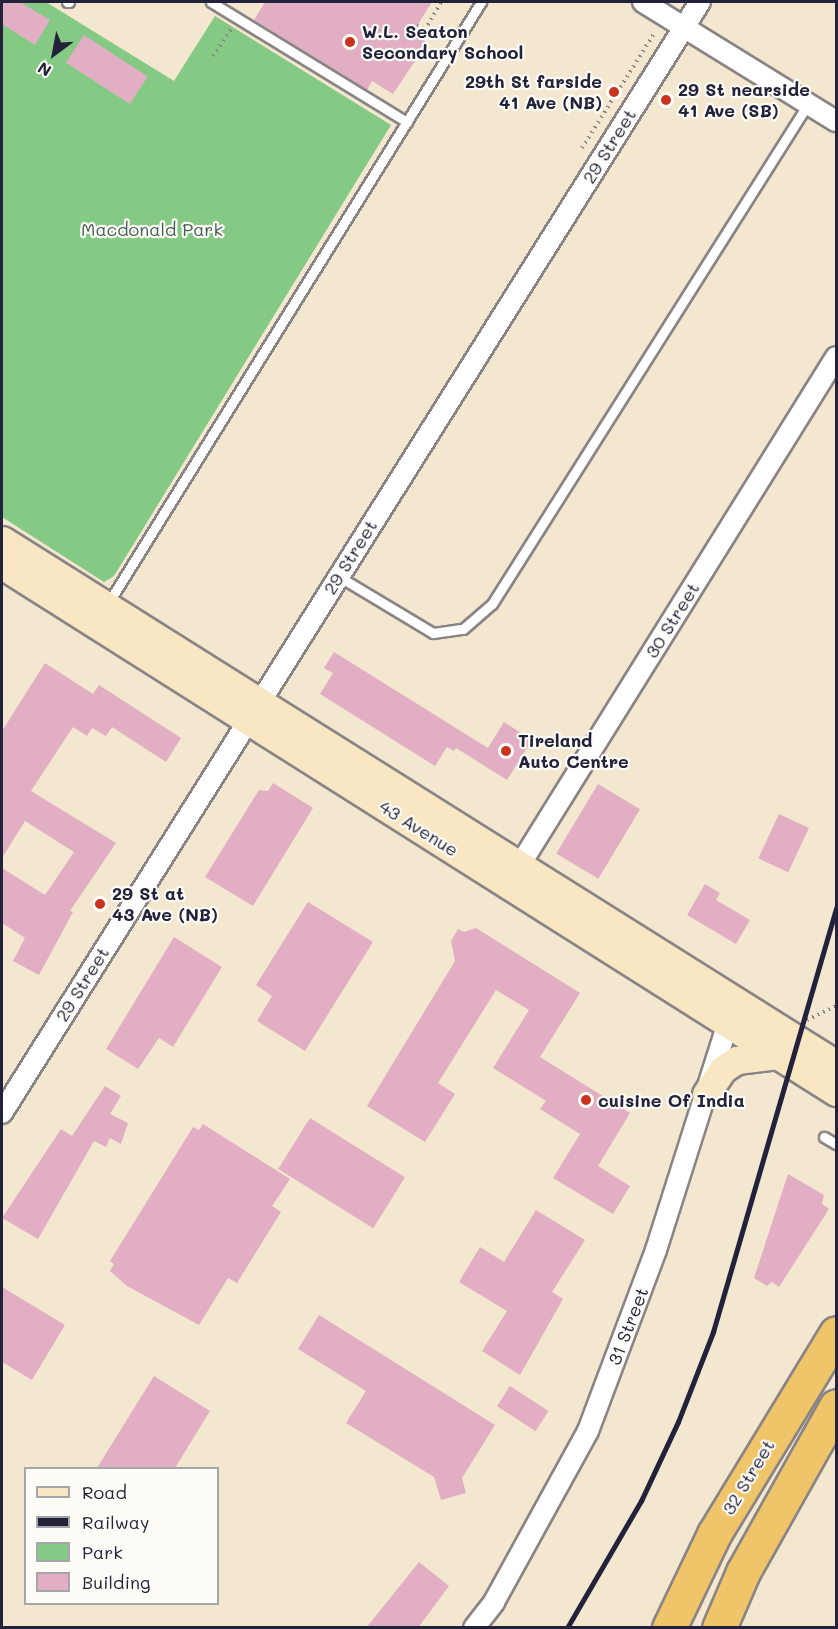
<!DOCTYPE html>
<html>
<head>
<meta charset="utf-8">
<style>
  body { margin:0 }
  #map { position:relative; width:838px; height:1629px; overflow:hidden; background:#f3e7cf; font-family:Mali,sans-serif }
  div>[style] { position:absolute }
  .green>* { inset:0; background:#85ca84 }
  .building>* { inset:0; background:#e2aec4; transform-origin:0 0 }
  .path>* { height:4px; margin-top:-2px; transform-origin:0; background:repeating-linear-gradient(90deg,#8a8485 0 1.5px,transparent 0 6px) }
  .roads { filter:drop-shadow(2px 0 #8a8485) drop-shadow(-2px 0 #8a8485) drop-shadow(0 2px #8a8485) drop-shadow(0 -2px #8a8485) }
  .lane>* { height:9px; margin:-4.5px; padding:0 4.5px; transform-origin:4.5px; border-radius:4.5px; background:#fff }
  .street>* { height:20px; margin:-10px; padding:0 10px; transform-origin:10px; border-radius:10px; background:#fff }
  .secondary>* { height:27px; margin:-13.5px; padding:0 13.5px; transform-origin:13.5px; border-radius:13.5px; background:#f9e7c3 }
  .highway>* { height:33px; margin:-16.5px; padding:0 16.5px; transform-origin:16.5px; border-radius:16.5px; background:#f0c469 }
  .rail>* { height:4.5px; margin:-2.25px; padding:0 2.25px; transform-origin:2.25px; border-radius:2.25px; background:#22223b }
  .dots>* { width:16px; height:16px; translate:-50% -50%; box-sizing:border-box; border:3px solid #fdfcf7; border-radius:50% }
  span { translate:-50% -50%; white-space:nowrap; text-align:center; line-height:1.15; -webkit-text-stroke:4.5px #fdfcf7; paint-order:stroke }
  .poi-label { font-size:18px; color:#22223b; font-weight:700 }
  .left { translate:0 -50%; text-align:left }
  .right { translate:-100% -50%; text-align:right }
  .street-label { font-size:18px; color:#22223b }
  .park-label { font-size:18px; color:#455d55 }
  .frame { position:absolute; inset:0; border:3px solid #22223b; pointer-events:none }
  .legend { position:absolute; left:24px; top:1467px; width:195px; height:138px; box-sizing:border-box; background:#fdfcf7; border:2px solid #a5a5ac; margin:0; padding:8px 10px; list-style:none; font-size:18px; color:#22223b }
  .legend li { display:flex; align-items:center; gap:12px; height:30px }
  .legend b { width:30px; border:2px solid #a5a5ac }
  .north { position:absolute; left:24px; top:24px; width:60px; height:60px; -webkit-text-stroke:4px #fdfcf7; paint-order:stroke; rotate:212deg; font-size:16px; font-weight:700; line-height:24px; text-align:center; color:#22223b }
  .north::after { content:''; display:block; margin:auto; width:21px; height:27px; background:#22223b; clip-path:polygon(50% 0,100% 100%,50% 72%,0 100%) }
</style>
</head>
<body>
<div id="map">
  <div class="green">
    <div style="clip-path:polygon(2px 2px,46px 2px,174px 81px,215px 16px,391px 125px,114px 576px,104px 582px,2px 517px)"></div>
  </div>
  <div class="building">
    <div style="clip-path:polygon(2px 2px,20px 2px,50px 20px,35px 45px,2px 24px)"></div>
    <div style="clip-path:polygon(265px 2px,432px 2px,413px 32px,427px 43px,393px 94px,372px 81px,367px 90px,254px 20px)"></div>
    <div style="left:84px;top:35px;width:76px;height:33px;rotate:33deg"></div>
    <div style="clip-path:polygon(334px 652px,488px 748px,504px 722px,532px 740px,507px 780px,456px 748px,454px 751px,447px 747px,435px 766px,320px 694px,333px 673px,324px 668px)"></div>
    <div style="clip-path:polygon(45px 663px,93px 694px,99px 685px,181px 738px,166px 762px,112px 727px,106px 736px,92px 728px,87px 736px,73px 727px,31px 791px,116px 843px,70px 911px,73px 912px,39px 975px,13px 961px,25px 938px,2px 923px,2px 868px,45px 895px,74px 852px,25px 821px,2px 858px,2px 731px)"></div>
    <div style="clip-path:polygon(273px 783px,313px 808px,253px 906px,205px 877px,259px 790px,268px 791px)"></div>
    <div style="left:598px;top:784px;width:49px;height:81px;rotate:31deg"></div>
    <div style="left:779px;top:814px;width:33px;height:49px;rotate:25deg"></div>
    <div style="clip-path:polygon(705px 884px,720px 893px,716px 900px,750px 920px,736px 944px,687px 915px)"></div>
    <div style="clip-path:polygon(308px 902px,373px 942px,305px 1051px,257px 1021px,272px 996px,256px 985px)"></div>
    <div style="clip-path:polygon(476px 928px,580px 993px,540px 1057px,630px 1113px,598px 1166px,630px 1186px,613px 1214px,553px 1178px,580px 1134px,540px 1109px,546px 1101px,493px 1068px,529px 1010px,496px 990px,438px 1083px,455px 1094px,425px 1142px,367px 1106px,455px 961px,451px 941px,458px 929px,464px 932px)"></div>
    <div style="clip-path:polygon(174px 937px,222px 967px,173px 1047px,159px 1038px,138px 1069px,106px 1049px)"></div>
    <div style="clip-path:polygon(105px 1086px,121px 1096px,110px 1114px,128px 1123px,121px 1144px,110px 1138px,106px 1147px,94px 1141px,38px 1239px,2px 1218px,61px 1129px,72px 1136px)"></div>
    <div style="left:310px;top:1118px;width:112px;height:60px;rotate:32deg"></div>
    <div style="clip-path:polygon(203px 1124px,290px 1179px,272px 1206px,281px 1212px,237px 1283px,228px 1278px,199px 1325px,127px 1286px,110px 1271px,114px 1264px,110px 1261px,193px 1127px,199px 1130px)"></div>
    <div style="clip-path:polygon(788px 1174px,824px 1195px,822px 1204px,829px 1209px,779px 1287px,772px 1282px,767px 1286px,754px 1278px)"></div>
    <div style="clip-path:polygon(536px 1210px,585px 1240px,552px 1292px,563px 1299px,520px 1375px,482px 1351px,507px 1311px,459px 1282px,480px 1247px,504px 1262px)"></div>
    <div style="clip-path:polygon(2px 1287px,65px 1325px,32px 1380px,2px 1362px)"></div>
    <div style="clip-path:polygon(319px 1315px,495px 1425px,462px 1478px,466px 1493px,441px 1500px,434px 1477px,346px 1423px,366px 1391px,298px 1349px)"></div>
    <div style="clip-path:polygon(154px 1376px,210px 1411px,175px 1468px,97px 1468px)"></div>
    <div style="left:510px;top:1386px;width:46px;height:24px;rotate:33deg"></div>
    <div style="clip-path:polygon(419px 1562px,449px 1586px,418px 1628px,366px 1628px)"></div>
  </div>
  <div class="path">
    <div style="left:417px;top:25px;width:9px;rotate:32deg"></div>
    <div style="left:425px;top:30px;width:32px;rotate:-60deg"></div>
    <div style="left:213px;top:56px;width:32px;rotate:-56deg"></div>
    <div style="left:582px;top:148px;width:137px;rotate:-57.8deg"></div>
    <div style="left:807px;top:1020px;width:32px;rotate:-26deg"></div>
  </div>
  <div class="roads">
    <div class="lane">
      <div style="left:67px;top:2px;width:2px"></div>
      <div style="left:211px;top:2px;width:230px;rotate:31.5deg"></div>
      <div style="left:338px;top:576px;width:111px;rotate:31deg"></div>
      <div style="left:433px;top:633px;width:30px;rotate:-8deg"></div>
      <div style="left:463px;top:629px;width:38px;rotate:-41deg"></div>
      <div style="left:492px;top:604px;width:591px;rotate:-57.71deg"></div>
      <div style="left:107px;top:605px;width:710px;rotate:-58.19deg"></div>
      <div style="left:824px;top:1137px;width:14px;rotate:30deg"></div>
    </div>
    <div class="street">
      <div style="left:643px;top:2px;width:227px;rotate:31.7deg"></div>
      <div style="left:513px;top:876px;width:611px;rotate:-58.1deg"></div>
      <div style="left:2px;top:1113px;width:1312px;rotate:-57.86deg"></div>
      <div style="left:474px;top:1628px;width:33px;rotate:-52deg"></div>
      <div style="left:494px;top:1602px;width:195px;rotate:-61.2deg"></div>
      <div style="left:588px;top:1431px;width:193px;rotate:-69.4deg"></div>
      <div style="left:656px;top:1250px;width:249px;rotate:-72.4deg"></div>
    </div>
    <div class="secondary">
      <div style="left:2px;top:540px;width:985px;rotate:32.14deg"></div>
      <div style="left:2px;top:565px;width:987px;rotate:32.29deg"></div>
      <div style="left:706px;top:1094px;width:30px;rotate:-56deg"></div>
      <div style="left:723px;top:1069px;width:17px;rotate:-33deg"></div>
      <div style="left:737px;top:1060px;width:41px;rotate:-7deg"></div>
    </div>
    <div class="highway">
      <div style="left:669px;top:1628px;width:104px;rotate:-64.4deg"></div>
      <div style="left:714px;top:1534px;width:235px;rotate:-58.7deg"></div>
      <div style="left:719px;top:1628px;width:61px;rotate:-66.8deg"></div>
      <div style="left:743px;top:1572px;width:190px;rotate:-60.7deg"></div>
    </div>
  </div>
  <div class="rail">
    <div style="left:567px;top:1628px;width:147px;rotate:-59.8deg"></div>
    <div style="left:641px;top:1501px;width:87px;rotate:-64.9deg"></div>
    <div style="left:678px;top:1422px;width:97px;rotate:-68.7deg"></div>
    <div style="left:713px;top:1332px;width:441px;rotate:-73.8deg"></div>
  </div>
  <div class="dots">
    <div style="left:350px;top:42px;background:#c8321e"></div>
    <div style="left:614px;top:92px;background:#c8321e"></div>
    <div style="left:666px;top:100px;background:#c8321e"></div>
    <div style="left:506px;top:751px;background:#c8321e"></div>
    <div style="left:100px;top:904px;background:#c8321e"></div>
    <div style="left:586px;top:1100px;background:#c8321e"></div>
  </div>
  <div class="poi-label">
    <span class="left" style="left:362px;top:42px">W.L. Seaton<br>Secondary School</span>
    <span class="right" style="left:602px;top:92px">29th St farside<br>41 Ave (NB)</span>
    <span class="left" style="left:678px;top:100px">29 St nearside<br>41 Ave (SB)</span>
    <span class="left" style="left:518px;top:751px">Tireland<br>Auto Centre</span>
    <span class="left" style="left:112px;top:904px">29 St at<br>43 Ave (NB)</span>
    <span class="left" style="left:598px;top:1100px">cuisine Of India</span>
  </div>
  <div class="street-label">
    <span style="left:609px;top:146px;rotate:-58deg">29 Street</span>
    <span style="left:350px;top:557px;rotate:-58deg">29 Street</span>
    <span style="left:672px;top:620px;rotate:-58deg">30 Street</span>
    <span style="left:419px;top:828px;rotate:32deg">43 Avenue</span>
    <span style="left:82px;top:984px;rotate:-58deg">29 Street</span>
    <span style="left:628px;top:1326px;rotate:-69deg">31 Street</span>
    <span style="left:748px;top:1477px;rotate:-59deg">32 Street</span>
  </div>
  <div class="park-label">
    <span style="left:152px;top:229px">Macdonald Park</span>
  </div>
  <div class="frame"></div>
  <ul class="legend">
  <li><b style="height:8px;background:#f9e7c3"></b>Road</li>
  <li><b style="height:8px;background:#22223b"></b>Railway</li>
  <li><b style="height:16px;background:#85ca84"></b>Park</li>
  <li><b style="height:16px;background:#e2aec4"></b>Building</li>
  </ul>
  <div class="north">N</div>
</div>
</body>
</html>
